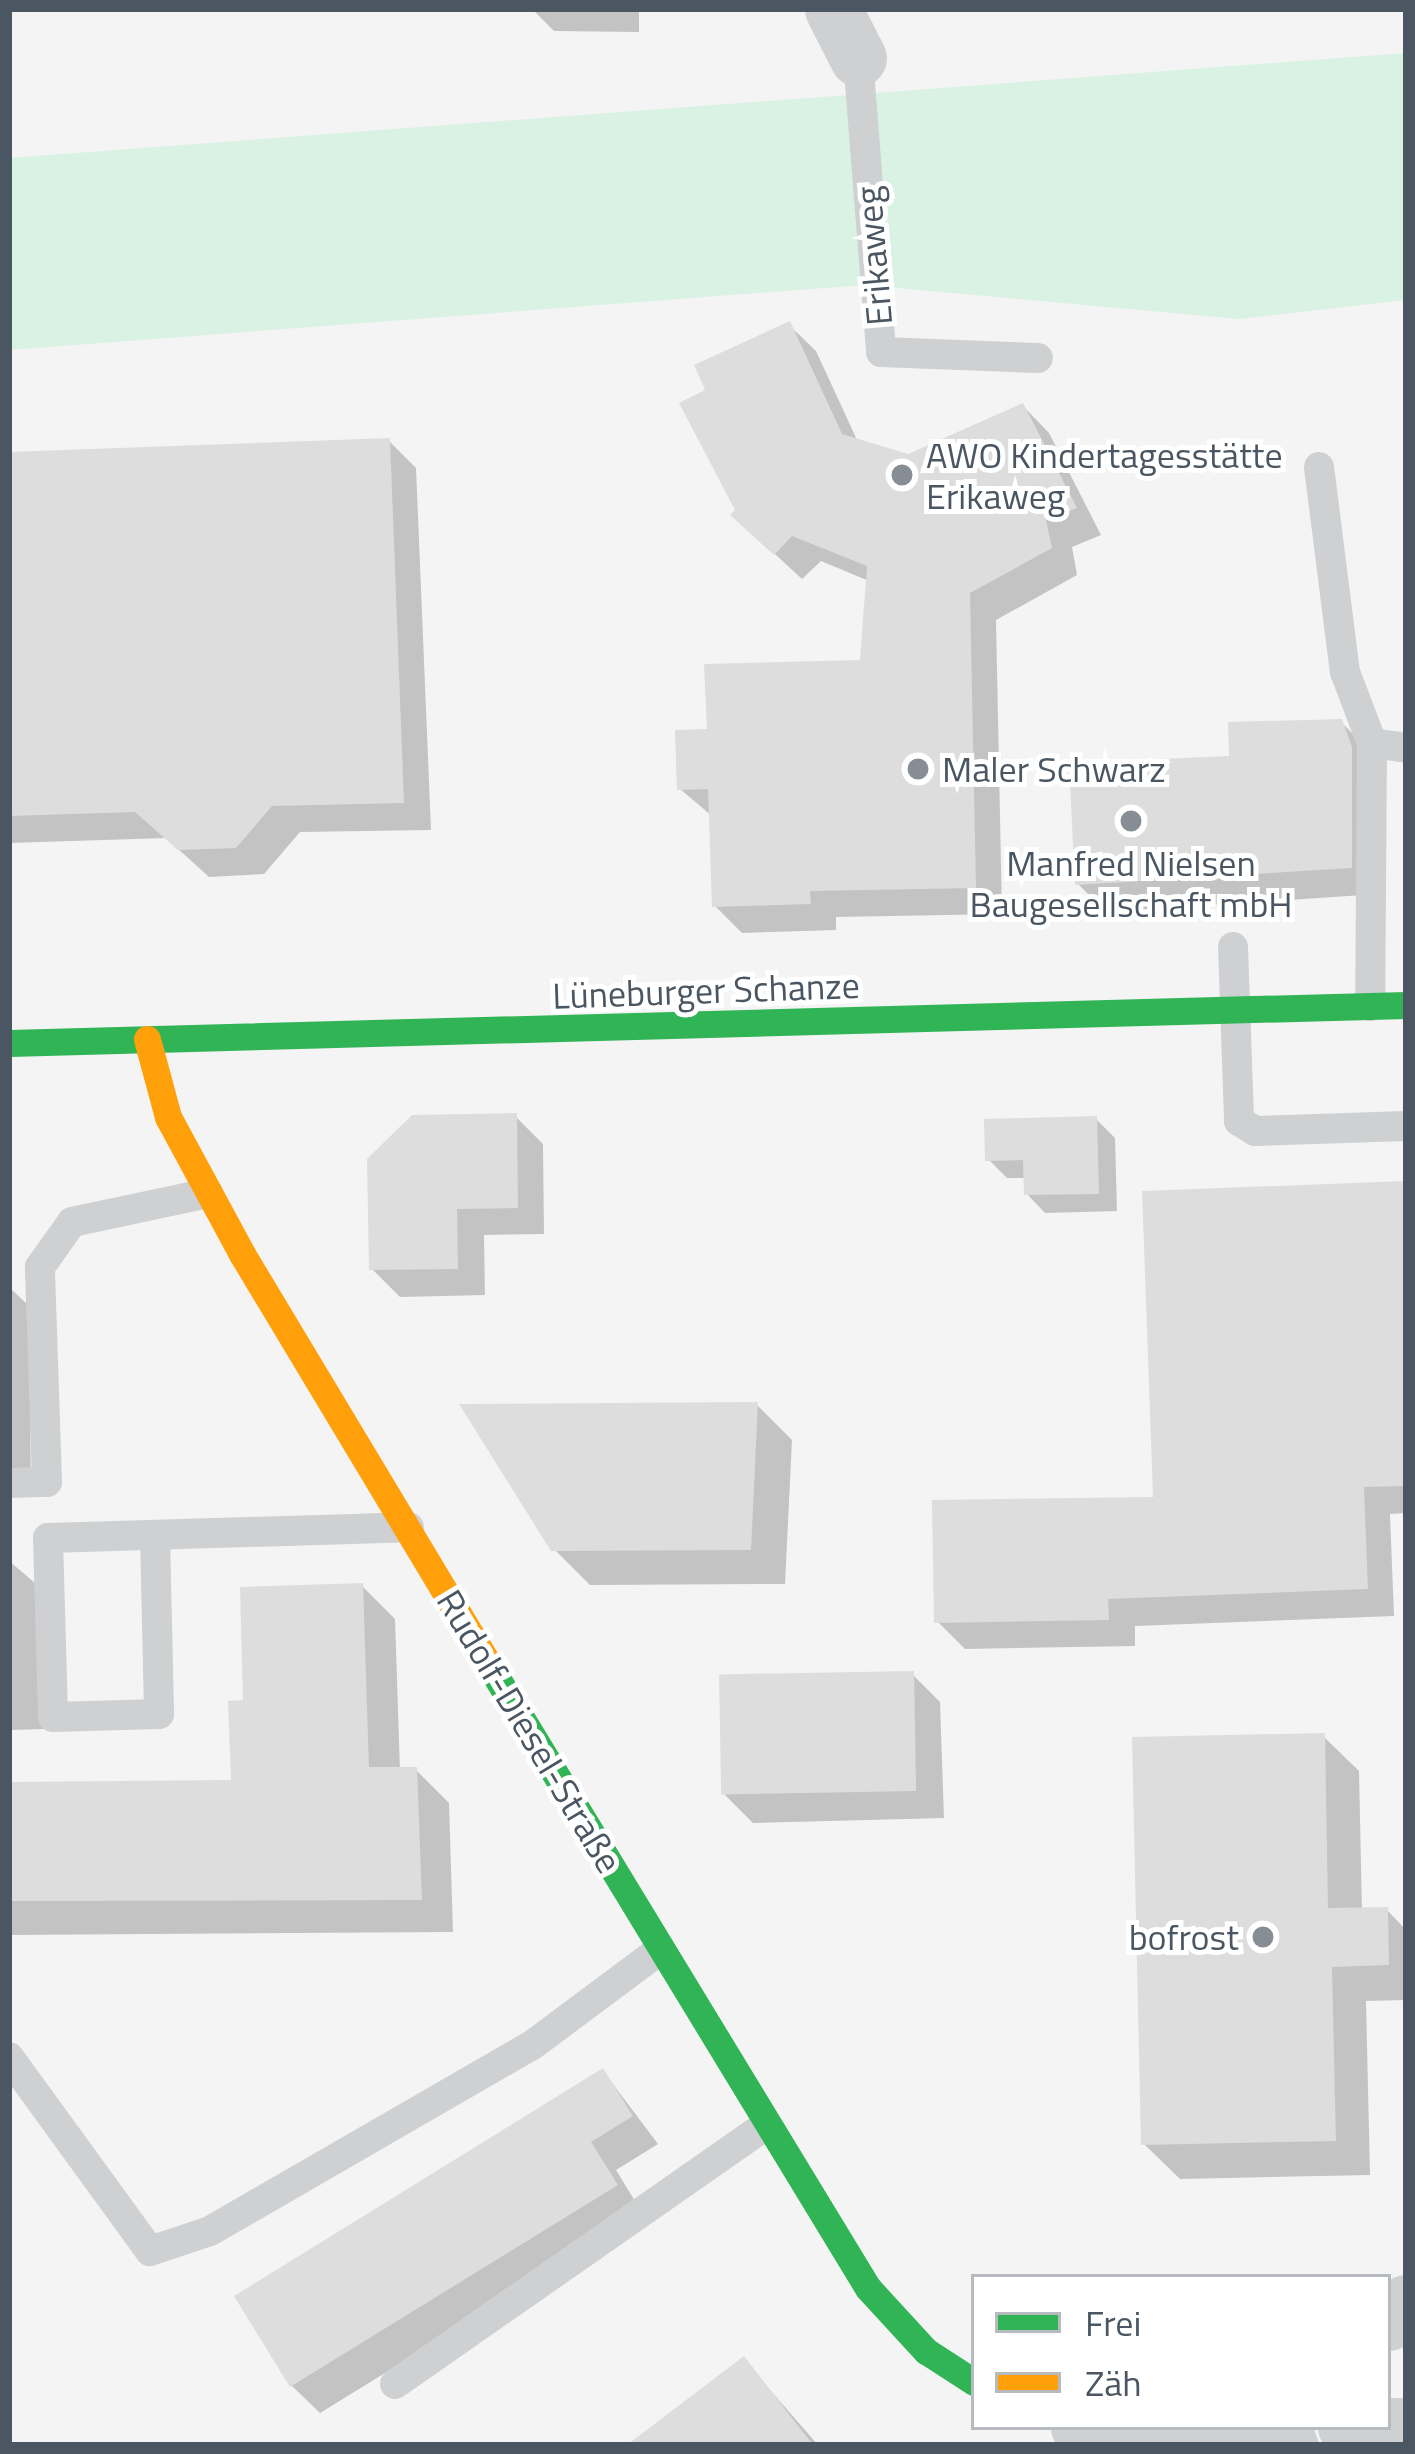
<!DOCTYPE html>
<html>
<head>
<meta charset="utf-8">
<style>
  body { margin:0 }
  #map { position:relative; width:1415px; height:2454px; overflow:hidden; background:#f4f4f4; font-family:"Titillium Web",sans-serif }
  div>[style] { position:absolute }
  .green>* { inset:0; background:#d9f2e3 }
  .shadow>* { inset:0; background:#0003 }
  .building>* { inset:0; background:#ddddde; transform-origin:0 0 }
  .lane>* { height:30px; margin:-15px; padding:0 15px; transform-origin:15px; border-radius:15px; background:#ced0d2 }
  .street>* { height:57px; margin:-28.5px; padding:0 28.5px; transform-origin:28.5px; border-radius:28.5px; background:#ced0d2 }
  .fast>* { height:27px; margin:-13.5px; padding:0 13.5px; transform-origin:13.5px; border-radius:13.5px; background:#30b455 }
  .slow>* { height:27px; margin:-13.5px; padding:0 13.5px; transform-origin:13.5px; border-radius:13.5px; background:#ff9f0a }
  .dots>* { width:33px; height:33px; translate:-50% -50%; box-sizing:border-box; border:6px solid #fff; border-radius:50% }
  span { translate:-50% -50%; white-space:nowrap; text-align:center; line-height:1.15; -webkit-text-stroke:10px #fff; paint-order:stroke }
  .street-label { font-size:36px; color:#4a5661 }
  .poi-label { font-size:36px; color:#4a5661 }
  .left { translate:0 -50%; text-align:left }
  .right { translate:-100% -50%; text-align:right }
  .frame { position:absolute; inset:0; border:12px solid #4a5661; pointer-events:none }
  .legend { position:absolute; left:971px; top:2274px; width:420px; height:156px; box-sizing:border-box; background:#fff; border:3px solid #b7bbc0; margin:0; padding:15px 21px; list-style:none; font-size:36px; color:#4a5661 }
  .legend li { display:flex; align-items:center; gap:24px; height:60px }
  .legend b { width:60px; border:3px solid #b7bbc0 }
</style>
</head>
<body>
<div id="map">
  <div class="green">
    <div style="clip-path:polygon(1406px 53px,1406px 300px,1239px 319px,864px 285px,9px 350px,9px 158px)"></div>
  </div>
  <div class="shadow">
    <div style="clip-path:polygon(532px 9px,639px 9px,639px 32px,554px 31px)"></div>
    <div style="clip-path:polygon(789px 325px,816px 351px,858px 442px,908px 457px,1023px 406px,1049px 433px,1101px 535px,1072px 547px,1077px 575px,996px 620px,1002px 914px,836px 917px,836px 930px,742px 933px,715px 906px,712px 816px,680px 789px,863px 663px,869px 581px,821px 561px,802px 579px,761px 541px,739px 510px,709px 391px)"></div>
    <div style="clip-path:polygon(389px 441px,416px 468px,431px 830px,300px 832px,264px 874px,209px 877px,166px 838px,9px 843px,9px 455px)"></div>
    <div style="clip-path:polygon(1341px 722px,1369px 750px,1378px 894px,1106px 912px,1078px 884px,1232px 759px)"></div>
    <div style="clip-path:polygon(515px 1116px,543px 1144px,544px 1234px,484px 1235px,485px 1295px,400px 1297px,372px 1269px)"></div>
    <div style="clip-path:polygon(1096px 1119px,1115px 1138px,1117px 1211px,1045px 1213px,1027px 1194px,1026px 1178px,1007px 1178px,988px 1159px)"></div>
    <div style="clip-path:polygon(1406px 1184px,1406px 1513px,1390px 1514px,1394px 1616px,1135px 1626px,1135px 1646px,965px 1649px,937px 1621px,1157px 1500px)"></div>
    <div style="clip-path:polygon(9px 1287px,29px 1306px,31px 1494px,9px 1494px)"></div>
    <div style="clip-path:polygon(757px 1405px,792px 1440px,785px 1584px,590px 1585px,554px 1549px)"></div>
    <div style="clip-path:polygon(9px 1561px,41px 1588px,46px 1729px,9px 1730px)"></div>
    <div style="clip-path:polygon(362px 1586px,395px 1619px,400px 1770px,416px 1770px,449px 1803px,453px 1932px,9px 1935px,9px 1786px,234px 1783px,246px 1703px)"></div>
    <div style="clip-path:polygon(912px 1674px,940px 1702px,944px 1818px,753px 1823px,725px 1795px)"></div>
    <div style="clip-path:polygon(1323px 1736px,1359px 1771px,1362px 1911px,1387px 1910px,1406px 1930px,1406px 2000px,1366px 2001px,1370px 2175px,1180px 2179px,1144px 2144px)"></div>
    <div style="clip-path:polygon(603px 2071px,658px 2144px,616px 2170px,643px 2214px,320px 2413px,292px 2386px,238px 2297px)"></div>
    <div style="clip-path:polygon(744px 2360px,818px 2445px,632px 2445px)"></div>
  </div>
  <div class="building">
    <div style="clip-path:polygon(790px 321px,842px 434px,908px 454px,1023px 403px,1077px 508px,1046px 520px,1052px 548px,970px 593px,976px 888px,810px 891px,811px 904px,712px 907px,708px 789px,677px 790px,675px 730px,707px 729px,704px 664px,860px 660px,867px 566px,792px 536px,774px 555px,730px 515px,735px 510px,679px 403px,705px 390px,694px 365px)"></div>
    <div style="clip-path:polygon(390px 438px,404px 803px,272px 806px,236px 848px,178px 850px,135px 812px,9px 816px,9px 452px)"></div>
    <div style="clip-path:polygon(1342px 719px,1352px 747px,1352px 868px,1075px 885px,1069px 763px,1229px 756px,1228px 722px)"></div>
    <div style="clip-path:polygon(517px 1113px,518px 1208px,457px 1209px,458px 1269px,369px 1270px,367px 1159px,412px 1115px)"></div>
    <div style="clip-path:polygon(1097px 1116px,1099px 1194px,1024px 1195px,1023px 1160px,985px 1161px,984px 1119px)"></div>
    <div style="clip-path:polygon(1406px 1181px,1406px 1486px,1364px 1487px,1368px 1589px,1108px 1599px,1109px 1620px,934px 1623px,932px 1500px,1153px 1497px,1142px 1191px)"></div>
    <div style="clip-path:polygon(758px 1402px,751px 1550px,551px 1551px,459px 1404px)"></div>
    <div style="clip-path:polygon(363px 1583px,369px 1767px,417px 1767px,422px 1900px,9px 1901px,9px 1782px,231px 1780px,228px 1701px,243px 1700px,240px 1587px)"></div>
    <div style="left:914px;top:1671px;width:120px;height:195px;rotate:89deg"></div>
    <div style="clip-path:polygon(1325px 1733px,1328px 1908px,1388px 1907px,1389px 1965px,1332px 1967px,1336px 2141px,1141px 2145px,1132px 1737px)"></div>
    <div style="clip-path:polygon(603px 2068px,633px 2116px,591px 2142px,618px 2185px,290px 2387px,234px 2296px)"></div>
    <div style="clip-path:polygon(744px 2356px,813px 2445px,627px 2445px)"></div>
  </div>
  <div class="lane">
    <div style="left:858px;top:58px;width:295px;rotate:85.5deg"></div>
    <div style="left:881px;top:352px;width:157px;rotate:2.2deg"></div>
    <div style="left:1319px;top:467px;width:207px;rotate:82.8deg"></div>
    <div style="left:1345px;top:672px;width:76px;rotate:69.2deg"></div>
    <div style="left:1372px;top:743px;width:263px;rotate:90.4deg"></div>
    <div style="left:1372px;top:743px;width:34px;rotate:8deg"></div>
    <div style="left:1233px;top:947px;width:174px;rotate:88deg"></div>
    <div style="left:1239px;top:1121px;width:19px;rotate:32deg"></div>
    <div style="left:1255px;top:1131px;width:151px;rotate:-1.9deg"></div>
    <div style="left:9px;top:1483px;width:38px;rotate:-2deg"></div>
    <div style="left:47px;top:1482px;width:215px;rotate:-91.9deg"></div>
    <div style="left:40px;top:1267px;width:55px;rotate:-54.6deg"></div>
    <div style="left:72px;top:1222px;width:139px;rotate:-12deg"></div>
    <div style="left:155px;top:1535px;width:179px;rotate:88.7deg"></div>
    <div style="left:159px;top:1714px;width:106px;rotate:178.4deg"></div>
    <div style="left:53px;top:1717px;width:179px;rotate:-91.6deg"></div>
    <div style="left:48px;top:1538px;width:361px;rotate:-1.7deg"></div>
    <div style="left:9px;top:2057px;width:240px;rotate:54deg"></div>
    <div style="left:150px;top:2251px;width:63px;rotate:-18.4deg"></div>
    <div style="left:210px;top:2231px;width:370px;rotate:-30deg"></div>
    <div style="left:531px;top:2046px;width:161px;rotate:-36.7deg"></div>
    <div style="left:395px;top:2384px;width:452px;rotate:-34.9deg"></div>
    <div style="left:1297px;top:2427px;width:19px;rotate:69deg"></div>
  </div>
  <div class="street">
    <div style="left:833px;top:9px;width:55px;rotate:63deg"></div>
    <div style="left:1388px;top:2322px;width:26px;rotate:-47deg"></div>
    <div style="left:1079px;top:2427px;width:49px;rotate:12.9deg"></div>
    <div style="left:1127px;top:2438px;width:103px;rotate:-0.6deg"></div>
    <div style="left:1230px;top:2437px;width:36px;rotate:-16deg"></div>
    <div style="left:1346px;top:2427px;width:60px;rotate:-1deg"></div>
  </div>
  <div class="fast">
    <div style="left:9px;top:1043px;width:1398px;rotate:-1.56deg"></div>
    <div style="left:489px;top:1665px;width:729px;rotate:58.69deg"></div>
    <div style="left:868px;top:2288px;width:86px;rotate:47.4deg"></div>
    <div style="left:926px;top:2351px;width:57px;rotate:32.9deg"></div>
  </div>
  <div class="slow">
    <div style="left:147px;top:1039px;width:81px;rotate:74.9deg"></div>
    <div style="left:168px;top:1117px;width:156px;rotate:61.6deg"></div>
    <div style="left:242px;top:1254px;width:480px;rotate:59deg"></div>
  </div>
  <div class="dots">
    <div style="left:902px;top:475px;background:#868d94"></div>
    <div style="left:918px;top:769px;background:#868d94"></div>
    <div style="left:1131px;top:821px;background:#868d94"></div>
    <div style="left:1263px;top:1937px;background:#868d94"></div>
  </div>
  <div class="street-label">
    <span style="left:873px;top:256px;rotate:-95deg">Erikaweg</span>
    <span style="left:706px;top:990px;rotate:-2deg">Lüneburger Schanze</span>
    <span style="left:530px;top:1731px;rotate:59deg">Rudolf-Diesel-Straße</span>
  </div>
  <div class="poi-label">
    <span class="left" style="left:926px;top:475px">AWO Kindertagesstätte<br>Erikaweg</span>
    <span class="left" style="left:942px;top:769px">Maler Schwarz</span>
    <span style="left:1131px;top:883px">Manfred Nielsen<br>Baugesellschaft mbH</span>
    <span class="right" style="left:1239px;top:1937px">bofrost</span>
  </div>
  <div class="frame"></div>
  <ul class="legend">
  <li><b style="height:15px;background:#30b455"></b>Frei</li>
  <li><b style="height:15px;background:#ff9f0a"></b>Zäh</li>
  </ul>
</div>
</body>
</html>
